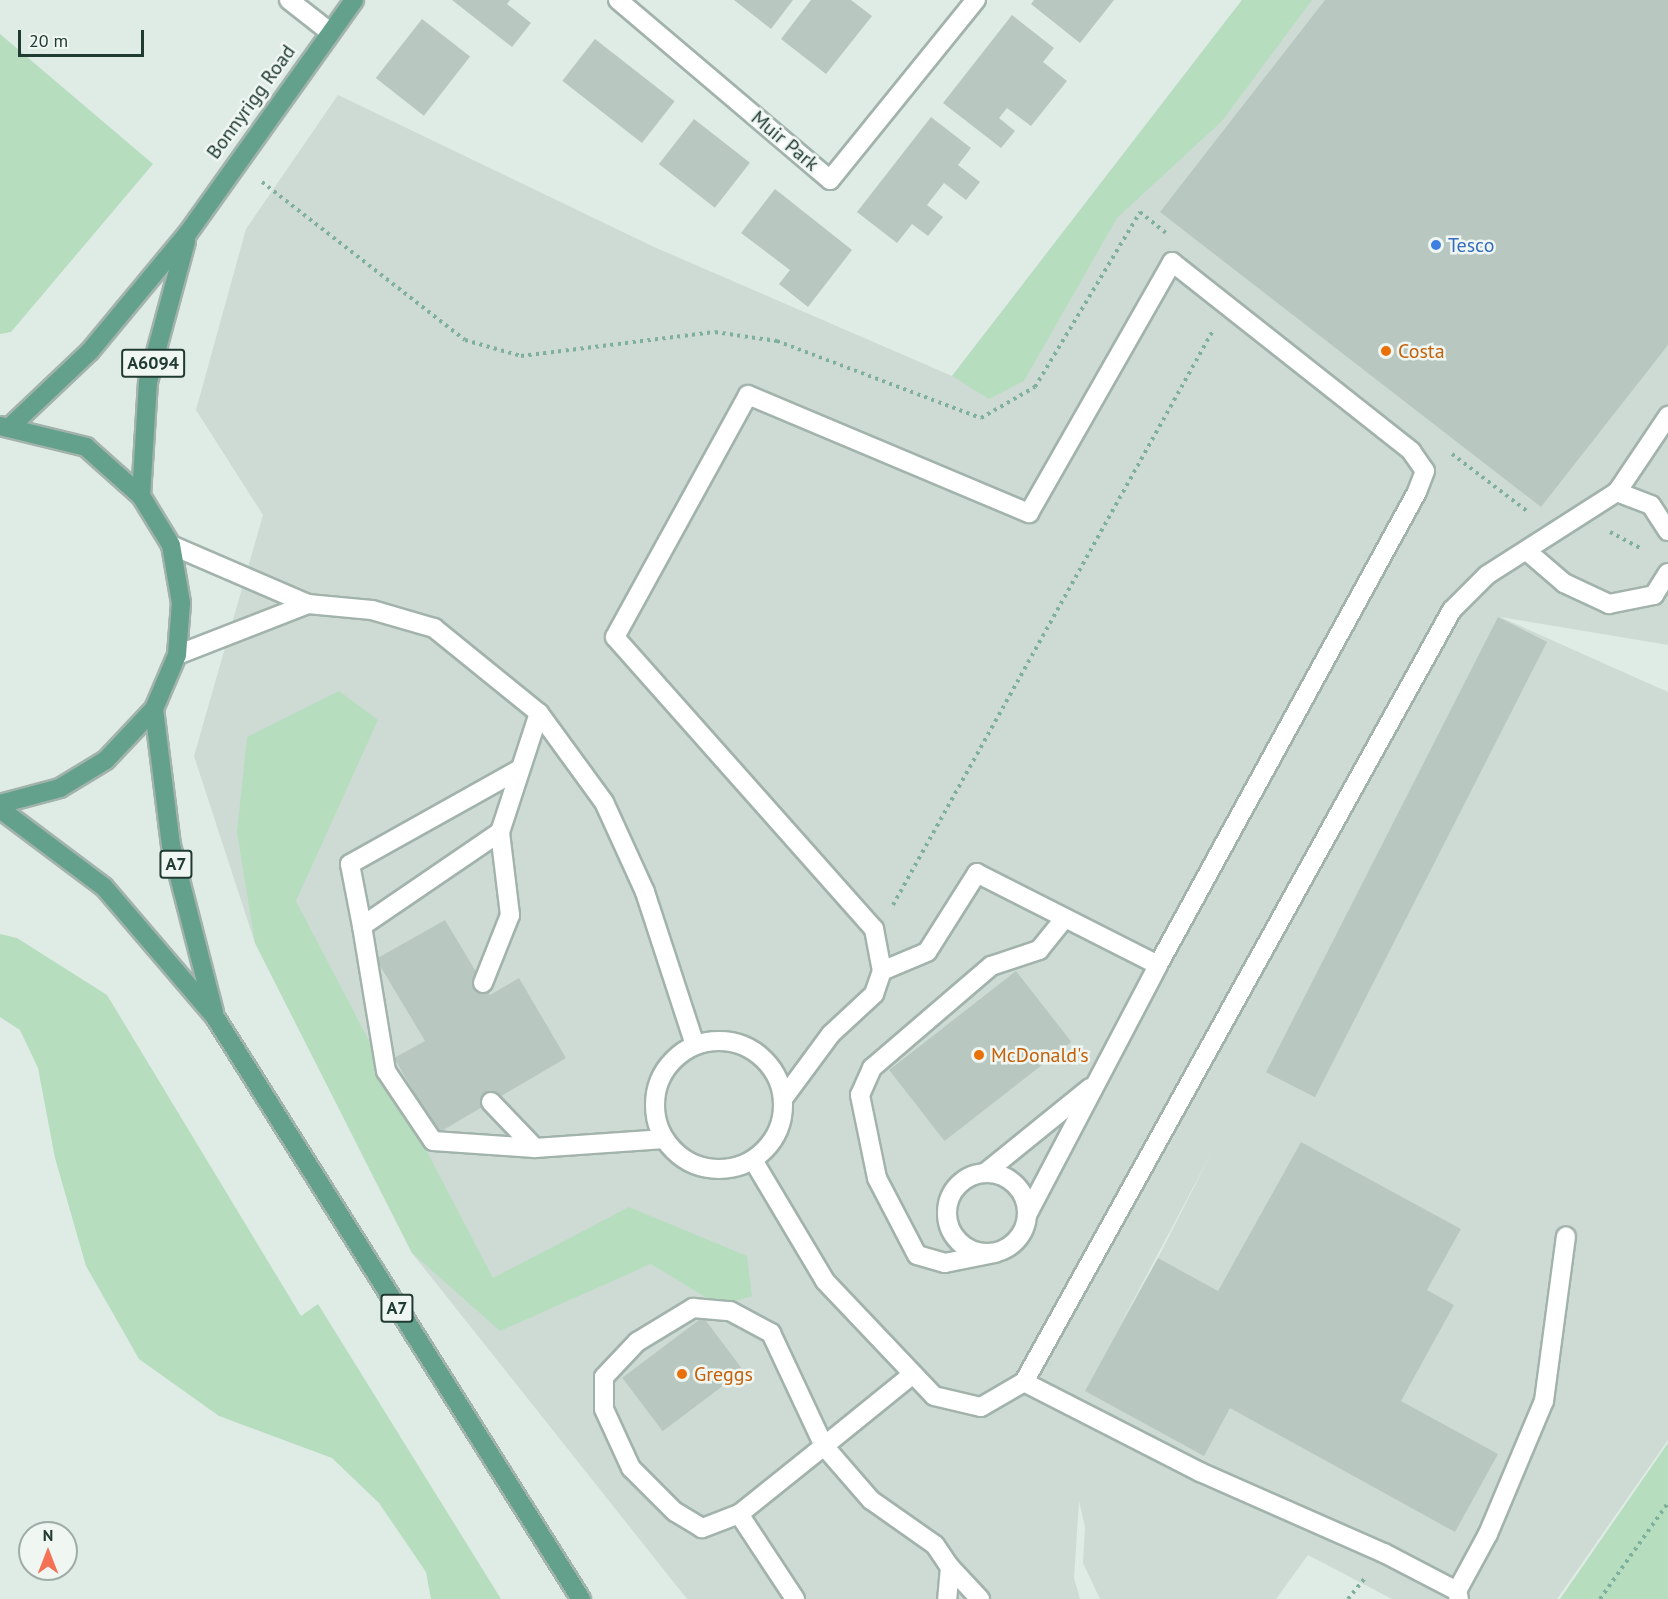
<!DOCTYPE html>
<html>
<head>
<meta charset="utf-8">
<style>
  body { margin:0 }
  #map { position:relative; width:1668px; height:1599px; overflow:hidden; background:#dfebe5; font-family:"PT Sans",sans-serif }
  div>[style] { position:absolute }
  .built>* { inset:0; background:#cddbd4 }
  .green>* { inset:0; background:#b7ddbf }
  .building>* { inset:0; background:#b8c8c1; transform-origin:0 0 }
  .path>* { height:4px; margin-top:-2px; transform-origin:0; background:repeating-linear-gradient(90deg,#7faf9d 0 3px,transparent 0 7.5px) }
  .roads { filter:drop-shadow(2px 0 #a2b3ac) drop-shadow(-2px 0 #a2b3ac) drop-shadow(0 2px #a2b3ac) drop-shadow(0 -2px #a2b3ac) }
  .service>* { height:18px; margin:-9px; padding:0 9px; transform-origin:9px; border-radius:9px; background:#fff }
  .service>.ring { margin:-9px; padding:0; box-sizing:content-box; background:none; border:18px solid #fff; border-radius:50% }
  .minor>* { height:18px; margin:-9px; padding:0 9px; transform-origin:9px; border-radius:9px; background:#fff }
  .primary>* { height:18px; margin:-9px; padding:0 9px; transform-origin:9px; border-radius:9px; background:#63a18d }
  .dots>* { width:16px; height:16px; translate:-50% -50%; box-sizing:border-box; border:3px solid #f0f7f3; border-radius:50% }
  span { translate:-50% -50%; white-space:nowrap; text-align:center; line-height:1.15; -webkit-text-stroke:5px #f0f7f3; paint-order:stroke }
  .shield-label span { padding:2px 4px; background:#f0f7f3; border:2px solid; border-radius:4px; -webkit-text-stroke-width:0 }
  .shield-label { font-size:18px; color:#203b32; font-weight:700 }
  .street-label { font-size:20px; color:#203b32 }
  .shop-label { font-size:20px; color:#366cbe }
  .left { translate:0 -50%; text-align:left }
  .food-label { font-size:20px; color:#c56008 }
  .north { position:absolute; left:18px; top:1521px; width:60px; height:60px; box-sizing:border-box; background:#f0f7f3; border:2px solid #9daca6; border-radius:50%; rotate:0deg; font-size:16px; font-weight:700; line-height:24px; text-align:center; color:#203b32 }
  .north::after { content:''; display:block; margin:auto; width:21px; height:27px; background:#f47154; clip-path:polygon(50% 0,100% 100%,50% 72%,0 100%) }
  .scale { position:absolute; left:18px; top:30px; width:126px; height:27px; box-sizing:border-box; border:3px solid #203b32; border-top:0; padding-left:8px; font-size:18px; line-height:21px; white-space:nowrap; color:#203b32; -webkit-text-stroke:4px #f0f7f3; paint-order:stroke }
</style>
</head>
<body>
<div id="map">
  <div class="built">
    <div style="clip-path:polygon(evenodd,1242px 0,1668px 0,1668px 645px,1500px 617px,1668px 692px,1668px 1440px,1557px 1599px,1392px 1599px,1308px 1555px,1276px 1599px,1100px 1599px,1083px 1563px,1085px 1527px,1079px 1501px,1074px 1578px,1080px 1599px,687px 1599px,412px 1253px,255px 943px,194px 756px,263px 515px,196px 410px,246px 229px,338px 95px,654px 247px,952px 376px,1242px 0,1213px 1150px,1158px 1258px,1118px 1329px,1213px 1150px)"></div>
  </div>
  <div class="green">
    <div style="clip-path:polygon(1242px 0,1312px 0,1222px 121px,1117px 218px,1024px 381px,989px 399px,952px 376px)"></div>
    <div style="clip-path:polygon(0 34px,153px 164px,11px 332px,0 334px)"></div>
    <div style="clip-path:polygon(339px 691px,378px 720px,296px 901px,493px 1278px,629px 1207px,747px 1256px,752px 1296px,720px 1306px,651px 1264px,500px 1331px,412px 1253px,255px 943px,237px 832px,247px 737px)"></div>
    <div style="clip-path:polygon(0 934px,17px 938px,107px 995px,301px 1316px,318px 1304px,501px 1599px,431px 1599px,426px 1572px,379px 1503px,332px 1458px,219px 1416px,139px 1359px,86px 1266px,55px 1158px,38px 1068px,20px 1030px,0 1017px)"></div>
    <div style="clip-path:polygon(1668px 1443px,1668px 1599px,1560px 1599px)"></div>
  </div>
  <div class="building">
    <div style="clip-path:polygon(452px 0,510px 0,507px 4px,531px 23px,512px 47px)"></div>
    <div style="clip-path:polygon(734px 0,793px 0,771px 29px)"></div>
    <div style="clip-path:polygon(811px 0,851px 0,872px 16px,826px 74px,781px 39px)"></div>
    <div style="clip-path:polygon(1034px 0,1114px 0,1080px 43px,1031px 4px)"></div>
    <div style="clip-path:polygon(1325px 0,1668px 0,1668px 345px,1541px 507px,1160px 212px)"></div>
    <div style="clip-path:polygon(1012px 15px,1054px 48px,1043px 62px,1067px 81px,1031px 126px,1007px 108px,999px 118px,1015px 131px,1001px 148px,943px 103px)"></div>
    <div style="left:422px;top:19px;width:61px;height:75px;rotate:38deg"></div>
    <div style="left:595px;top:39px;width:101px;height:53px;rotate:38deg"></div>
    <div style="clip-path:polygon(931px 117px,971px 148px,958px 165px,980px 182px,966px 200px,944px 183px,927px 205px,943px 217px,928px 236px,912px 224px,897px 243px,857px 212px)"></div>
    <div style="left:694px;top:119px;width:71px;height:57px;rotate:38deg"></div>
    <div style="clip-path:polygon(775px 189px,852px 250px,808px 307px,779px 284px,790px 270px,741px 233px)"></div>
    <div style="left:1498px;top:617px;width:55px;height:511px;rotate:27deg"></div>
    <div style="clip-path:polygon(445px 920px,490px 995px,519px 978px,566px 1058px,438px 1133px,394px 1058px,425px 1041px,376px 959px)"></div>
    <div style="left:1016px;top:971px;width:90px;height:161px;rotate:52deg"></div>
    <div style="clip-path:polygon(1301px 1142px,1461px 1229px,1427px 1290px,1454px 1305px,1401px 1401px,1498px 1454px,1455px 1532px,1230px 1408px,1204px 1456px,1085px 1391px,1158px 1258px,1218px 1291px)"></div>
    <div style="left:703px;top:1317px;width:67px;height:101px;rotate:53deg"></div>
  </div>
  <div class="path">
    <div style="left:262px;top:182px;width:257px;rotate:37.9deg"></div>
    <div style="left:465px;top:340px;width:58px;rotate:15.9deg"></div>
    <div style="left:521px;top:356px;width:195px;rotate:-7.1deg"></div>
    <div style="left:715px;top:332px;width:63px;rotate:8.3deg"></div>
    <div style="left:777px;top:341px;width:218px;rotate:20.7deg"></div>
    <div style="left:981px;top:418px;width:62px;rotate:-29.9deg"></div>
    <div style="left:1035px;top:387px;width:204px;rotate:-59deg"></div>
    <div style="left:1140px;top:212px;width:33px;rotate:39deg"></div>
    <div style="left:1452px;top:454px;width:94px;rotate:37.2deg"></div>
    <div style="left:1610px;top:532px;width:34px;rotate:28deg"></div>
    <div style="left:893px;top:905px;width:656px;rotate:-60.89deg"></div>
    <div style="left:1348px;top:1599px;width:27px;rotate:-51deg"></div>
    <div style="left:1600px;top:1599px;width:118px;rotate:-54.7deg"></div>
  </div>
  <div class="roads">
    <div class="service">
      <div style="left:289px;top:0;width:52px;rotate:38deg"></div>
      <div style="left:1617px;top:492px;width:36px;rotate:21deg"></div>
      <div style="left:1651px;top:505px;width:31px;rotate:57deg"></div>
      <div style="left:171px;top:545px;width:149px;rotate:23.3deg"></div>
      <div style="left:308px;top:604px;width:64px;rotate:5.4deg"></div>
      <div style="left:372px;top:610px;width:65px;rotate:16.2deg"></div>
      <div style="left:434px;top:628px;width:135px;rotate:39deg"></div>
      <div style="left:539px;top:713px;width:110px;rotate:53.9deg"></div>
      <div style="left:604px;top:802px;width:99px;rotate:65.5deg"></div>
      <div style="left:645px;top:892px;width:161px;rotate:71.9deg"></div>
      <div style="left:1528px;top:552px;width:48px;rotate:40.7deg"></div>
      <div style="left:1564px;top:583px;width:50px;rotate:25deg"></div>
      <div style="left:1609px;top:604px;width:46px;rotate:-11.3deg"></div>
      <div style="left:1654px;top:595px;width:26px;rotate:-58deg"></div>
      <div style="left:177px;top:655px;width:141px;rotate:-21.3deg"></div>
      <div style="left:539px;top:713px;width:125px;rotate:108.1deg"></div>
      <div style="left:500px;top:832px;width:167px;rotate:145.7deg"></div>
      <div style="left:362px;top:926px;width:147px;rotate:80.6deg"></div>
      <div style="left:386px;top:1071px;width:84px;rotate:56.1deg"></div>
      <div style="left:433px;top:1141px;width:102px;rotate:3.9deg"></div>
      <div style="left:535px;top:1148px;width:130px;rotate:-4deg"></div>
      <div style="left:362px;top:926px;width:63px;rotate:-101deg"></div>
      <div style="left:350px;top:864px;width:195px;rotate:-29.2deg"></div>
      <div style="left:483px;top:983px;width:73px;rotate:-68.3deg"></div>
      <div style="left:510px;top:915px;width:84px;rotate:-96.9deg"></div>
      <div class="ring" style="left:655px;top:1041px;width:110px;height:110px"></div>
      <div style="left:783px;top:1099px;width:81px;rotate:-53.6deg"></div>
      <div style="left:831px;top:1034px;width:59px;rotate:-42.9deg"></div>
      <div style="left:874px;top:994px;width:24px;rotate:-71deg"></div>
      <div style="left:882px;top:971px;width:43px;rotate:-100.8deg"></div>
      <div style="left:874px;top:929px;width:390px;rotate:-131.6deg"></div>
      <div style="left:615px;top:637px;width:276px;rotate:-61.2deg"></div>
      <div style="left:748px;top:395px;width:305px;rotate:22.8deg"></div>
      <div style="left:1029px;top:513px;width:289px;rotate:-60.3deg"></div>
      <div style="left:1172px;top:262px;width:305px;rotate:38.3deg"></div>
      <div style="left:1411px;top:451px;width:24px;rotate:55deg"></div>
      <div style="left:1425px;top:471px;width:22px;rotate:111deg"></div>
      <div style="left:1417px;top:492px;width:539px;rotate:118.7deg"></div>
      <div style="left:1158px;top:965px;width:203px;rotate:-153.1deg"></div>
      <div style="left:977px;top:873px;width:93px;rotate:122.3deg"></div>
      <div style="left:927px;top:952px;width:49px;rotate:157.1deg"></div>
      <div style="left:491px;top:1102px;width:64px;rotate:46.3deg"></div>
      <div style="left:753px;top:1160px;width:141px;rotate:59.2deg"></div>
      <div style="left:825px;top:1281px;width:158px;rotate:46.5deg"></div>
      <div style="left:934px;top:1396px;width:48px;rotate:13.2deg"></div>
      <div style="left:981px;top:1407px;width:50px;rotate:-30.2deg"></div>
      <div style="left:1024px;top:1382px;width:883px;rotate:-61deg"></div>
      <div style="left:1452px;top:610px;width:49px;rotate:-45deg"></div>
      <div style="left:1487px;top:575px;width:154px;rotate:-32.6deg"></div>
      <div style="left:1617px;top:492px;width:92px;rotate:-56.1deg"></div>
      <div class="ring" style="left:947px;top:1173px;width:62px;height:62px"></div>
      <div style="left:985px;top:1173px;width:135px;rotate:-39deg"></div>
      <div style="left:1027px;top:1215px;width:282px;rotate:-62.3deg"></div>
      <div style="left:995px;top:1253px;width:51px;rotate:168.7deg"></div>
      <div style="left:945px;top:1263px;width:29px;rotate:-164deg"></div>
      <div style="left:917px;top:1255px;width:87px;rotate:-117.5deg"></div>
      <div style="left:877px;top:1178px;width:85px;rotate:-101.6deg"></div>
      <div style="left:860px;top:1095px;width:30px;rotate:-66deg"></div>
      <div style="left:872px;top:1068px;width:157px;rotate:-40.6deg"></div>
      <div style="left:991px;top:966px;width:51px;rotate:-18.4deg"></div>
      <div style="left:1039px;top:950px;width:40px;rotate:-51deg"></div>
      <div style="left:913px;top:1374px;width:114px;rotate:141deg"></div>
      <div style="left:824px;top:1446px;width:109px;rotate:141.3deg"></div>
      <div style="left:739px;top:1514px;width:40px;rotate:159deg"></div>
      <div style="left:702px;top:1528px;width:31px;rotate:-149deg"></div>
      <div style="left:675px;top:1512px;width:62px;rotate:-135deg"></div>
      <div style="left:631px;top:1468px;width:65px;rotate:-114.6deg"></div>
      <div style="left:604px;top:1409px;width:32px;rotate:-90deg"></div>
      <div style="left:604px;top:1377px;width:48px;rotate:-46.7deg"></div>
      <div style="left:637px;top:1342px;width:66px;rotate:-31.3deg"></div>
      <div style="left:693px;top:1308px;width:37px;rotate:5deg"></div>
      <div style="left:730px;top:1311px;width:47px;rotate:28.2deg"></div>
      <div style="left:771px;top:1333px;width:125px;rotate:64.9deg"></div>
      <div style="left:824px;top:1446px;width:72px;rotate:49deg"></div>
      <div style="left:871px;top:1500px;width:78px;rotate:35.1deg"></div>
      <div style="left:935px;top:1545px;width:27px;rotate:56deg"></div>
      <div style="left:950px;top:1567px;width:32px;rotate:95deg"></div>
      <div style="left:1024px;top:1382px;width:198px;rotate:27.1deg"></div>
      <div style="left:1200px;top:1472px;width:201px;rotate:23.8deg"></div>
      <div style="left:1384px;top:1553px;width:82px;rotate:27.5deg"></div>
      <div style="left:1457px;top:1591px;width:8px;rotate:76deg"></div>
      <div style="left:739px;top:1514px;width:102px;rotate:56.6deg"></div>
      <div style="left:950px;top:1567px;width:44px;rotate:46.8deg"></div>
      <div style="left:1457px;top:1591px;width:65px;rotate:-61.5deg"></div>
      <div style="left:1488px;top:1534px;width:144px;rotate:-67.2deg"></div>
      <div style="left:1544px;top:1401px;width:166px;rotate:-82.4deg"></div>
    </div>
    <div class="minor">
      <div style="left:618px;top:0;width:278px;rotate:40.3deg"></div>
      <div style="left:830px;top:180px;width:232px;rotate:-51deg"></div>
    </div>
    <div class="primary">
      <div style="left:12px;top:425px;width:108px;rotate:-43.5deg"></div>
      <div style="left:90px;top:351px;width:153px;rotate:-50.3deg"></div>
      <div style="left:188px;top:233px;width:286px;rotate:-54.5deg"></div>
      <div style="left:0;top:426px;width:89px;rotate:13.7deg"></div>
      <div style="left:86px;top:447px;width:74px;rotate:41.7deg"></div>
      <div style="left:141px;top:496px;width:57px;rotate:58.5deg"></div>
      <div style="left:171px;top:545px;width:59px;rotate:80.2deg"></div>
      <div style="left:181px;top:603px;width:52px;rotate:94.4deg"></div>
      <div style="left:177px;top:655px;width:59px;rotate:113.1deg"></div>
      <div style="left:154px;top:709px;width:70px;rotate:133.3deg"></div>
      <div style="left:106px;top:760px;width:54px;rotate:148.7deg"></div>
      <div style="left:60px;top:788px;width:62px;rotate:165.1deg"></div>
      <div style="left:141px;top:496px;width:114px;rotate:-86.5deg"></div>
      <div style="left:148px;top:382px;width:146px;rotate:-74.9deg"></div>
      <div style="left:154px;top:709px;width:137px;rotate:82.9deg"></div>
      <div style="left:171px;top:845px;width:173px;rotate:75.6deg"></div>
      <div style="left:0;top:809px;width:130px;rotate:36.9deg"></div>
      <div style="left:104px;top:887px;width:171px;rotate:49.5deg"></div>
      <div style="left:215px;top:1017px;width:688px;rotate:57.84deg"></div>
    </div>
  </div>
  <div class="dots">
    <div style="left:1436px;top:245px;background:#3f7fe0"></div>
    <div style="left:1386px;top:351px;background:#e8710a"></div>
    <div style="left:979px;top:1055px;background:#e8710a"></div>
    <div style="left:682px;top:1374px;background:#e8710a"></div>
  </div>
  <div class="shield-label">
    <span style="left:153px;top:363px">A6094</span>
    <span style="left:176px;top:864px">A7</span>
    <span style="left:397px;top:1308px">A7</span>
  </div>
  <div class="street-label">
    <span style="left:251px;top:102px;rotate:-54deg">Bonnyrigg Road</span>
    <span style="left:785px;top:141px;rotate:40deg">Muir Park</span>
  </div>
  <div class="shop-label">
    <span class="left" style="left:1448px;top:245px">Tesco</span>
  </div>
  <div class="food-label">
    <span class="left" style="left:1398px;top:351px">Costa</span>
    <span class="left" style="left:991px;top:1055px">McDonald's</span>
    <span class="left" style="left:694px;top:1374px">Greggs</span>
  </div>
  <div class="north">N</div>
  <div class="scale">20 m</div>
</div>
</body>
</html>
